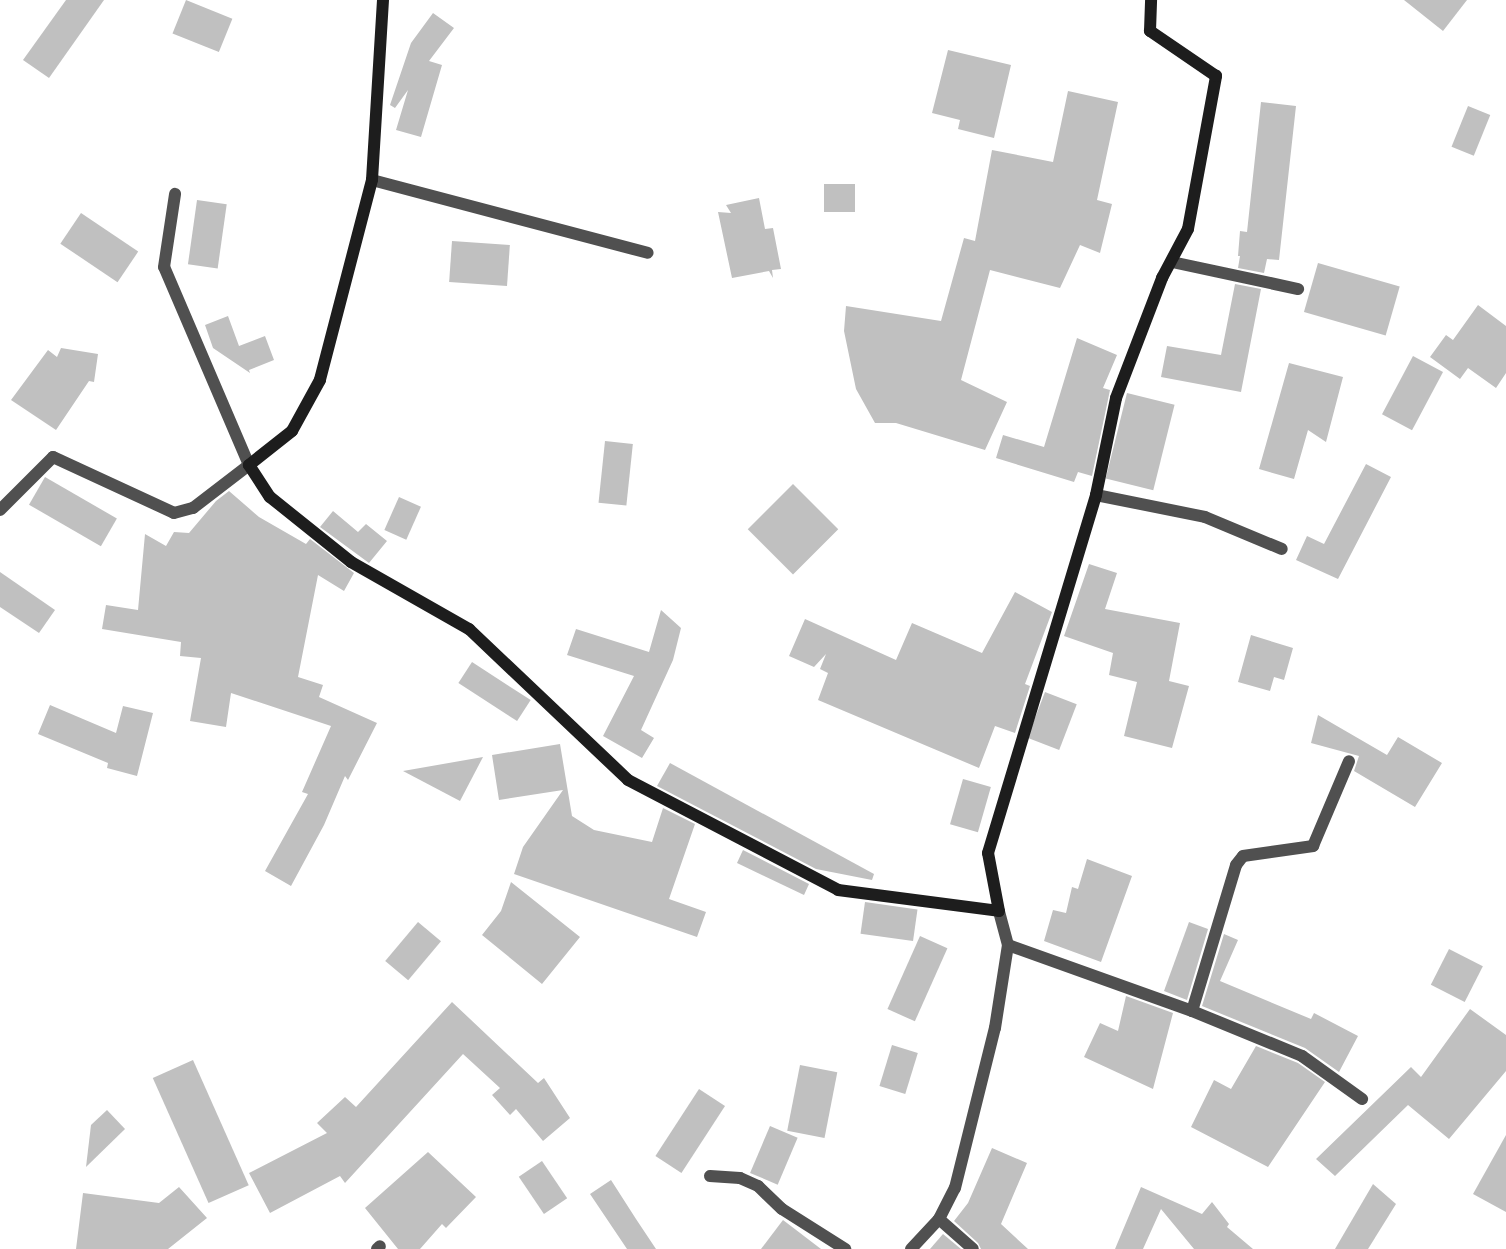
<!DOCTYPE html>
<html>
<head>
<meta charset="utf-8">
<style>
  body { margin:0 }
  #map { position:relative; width:1506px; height:1249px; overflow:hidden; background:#fff; font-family:"Sofia Sans Condensed",sans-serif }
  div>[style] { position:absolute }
  .building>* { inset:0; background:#c0c0c0; transform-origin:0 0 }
  .street>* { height:12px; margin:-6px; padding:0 6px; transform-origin:6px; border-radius:6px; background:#505050 }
  .secondary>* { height:12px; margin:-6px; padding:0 6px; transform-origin:6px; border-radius:6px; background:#1d1d1d }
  span { translate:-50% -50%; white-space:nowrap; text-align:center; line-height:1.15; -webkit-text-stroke:4.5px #fff; paint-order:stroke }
</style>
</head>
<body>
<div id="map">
  <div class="building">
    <div style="clip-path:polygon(66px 0,104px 0,49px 78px,23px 60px)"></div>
    <div style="left:186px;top:0;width:50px;height:36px;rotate:22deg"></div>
    <div style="clip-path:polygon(1404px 0,1467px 0,1443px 31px)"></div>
    <div style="clip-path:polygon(433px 13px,454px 28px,429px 61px,442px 65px,421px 137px,396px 130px,408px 90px,395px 108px,390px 105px,411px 43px)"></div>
    <div style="clip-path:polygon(948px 50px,1011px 65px,994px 138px,958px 129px,960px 120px,932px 113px)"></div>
    <div style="clip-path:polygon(1068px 91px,1118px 102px,1097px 200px,1112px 204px,1100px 253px,1080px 245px,1060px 288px,990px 270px,961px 380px,1007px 402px,985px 450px,896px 423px,875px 423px,856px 389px,844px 331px,846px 306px,941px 321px,964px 238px,975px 241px,992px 150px,1053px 162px)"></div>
    <div style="clip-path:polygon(1261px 102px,1296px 106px,1279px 260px,1267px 259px,1264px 273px,1238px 268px,1240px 256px,1238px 256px,1240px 231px,1247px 232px)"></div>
    <div style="left:1468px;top:106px;width:24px;height:44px;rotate:22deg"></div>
    <div style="left:824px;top:184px;width:31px;height:28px"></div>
    <div style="clip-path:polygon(759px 198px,765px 229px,773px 228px,781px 269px,772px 270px,773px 278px,769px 271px,732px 278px,718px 212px,731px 213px,726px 205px)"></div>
    <div style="left:197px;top:200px;width:30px;height:65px;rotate:8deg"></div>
    <div style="left:81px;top:213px;width:69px;height:37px;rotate:34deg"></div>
    <div style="left:452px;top:241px;width:58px;height:41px;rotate:4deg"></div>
    <div style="left:1318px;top:263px;width:85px;height:51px;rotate:16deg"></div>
    <div style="clip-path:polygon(1235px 284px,1261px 289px,1241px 392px,1161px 377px,1167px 346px,1221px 355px)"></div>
    <div style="clip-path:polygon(1478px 305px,1506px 326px,1506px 373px,1496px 388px,1468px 368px,1460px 379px,1430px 357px,1446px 335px,1453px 340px)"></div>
    <div style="clip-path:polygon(228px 316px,239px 346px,265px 336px,274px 360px,249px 370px,250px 373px,213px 348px,205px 325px)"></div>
    <div style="clip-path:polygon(1077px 338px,1117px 355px,1103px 388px,1110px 390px,1092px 476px,1078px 472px,1074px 482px,996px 458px,1003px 435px,1044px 447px)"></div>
    <div style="clip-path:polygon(61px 348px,98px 354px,94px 382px,89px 381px,56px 430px,11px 400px,48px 350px,57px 357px)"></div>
    <div style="left:1413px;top:356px;width:34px;height:66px;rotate:28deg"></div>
    <div style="clip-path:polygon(1289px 363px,1343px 377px,1326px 442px,1308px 430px,1294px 479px,1259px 469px)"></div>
    <div style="left:1127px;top:393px;width:49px;height:88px;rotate:14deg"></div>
    <div style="left:605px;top:441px;width:28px;height:62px;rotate:6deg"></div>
    <div style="clip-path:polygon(1366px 464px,1391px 477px,1338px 579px,1296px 560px,1307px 536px,1324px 544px)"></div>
    <div style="left:45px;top:477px;width:83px;height:32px;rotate:30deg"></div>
    <div style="left:793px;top:484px;width:64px;height:64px;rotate:45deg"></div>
    <div style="clip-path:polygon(229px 491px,259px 517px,306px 544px,310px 539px,354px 573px,344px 591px,318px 575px,298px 677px,323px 685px,319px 697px,377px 723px,348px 780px,345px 776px,324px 825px,291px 886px,265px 871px,308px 794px,302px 792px,331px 726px,231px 693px,226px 727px,190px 721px,201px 658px,180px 656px,181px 642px,102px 629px,106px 605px,138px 610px,145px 534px,166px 546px,174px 532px,189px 533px,216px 501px)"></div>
    <div style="left:399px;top:497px;width:24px;height:36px;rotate:24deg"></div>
    <div style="clip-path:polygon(333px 511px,358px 532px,366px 524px,387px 541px,369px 563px,320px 527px)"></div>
    <div style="clip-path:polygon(1089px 564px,1117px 573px,1105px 609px,1180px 623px,1169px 681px,1189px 686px,1172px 748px,1124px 736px,1137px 682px,1109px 675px,1113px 653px,1064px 636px)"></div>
    <div style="clip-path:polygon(0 572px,55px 610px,39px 633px,0 607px)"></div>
    <div style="clip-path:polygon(1015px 592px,1052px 612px,1025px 684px,1030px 686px,1015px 733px,995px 726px,979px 768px,818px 700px,828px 673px,820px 669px,826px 654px,814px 667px,789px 656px,805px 619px,896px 660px,912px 623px,982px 653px)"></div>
    <div style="clip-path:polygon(661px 610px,681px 628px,673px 660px,641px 730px,654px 738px,642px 758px,603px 736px,634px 676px,567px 655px,576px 629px,649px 652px)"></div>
    <div style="clip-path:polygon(1251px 635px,1293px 648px,1284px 680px,1274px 677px,1270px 691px,1238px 682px)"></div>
    <div style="left:472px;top:662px;width:70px;height:25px;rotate:33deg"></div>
    <div style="left:1045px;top:692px;width:34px;height:49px;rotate:21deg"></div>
    <div style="clip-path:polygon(50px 705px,116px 733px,123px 706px,153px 713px,137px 776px,107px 768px,108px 763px,38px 734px)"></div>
    <div style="clip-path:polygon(1318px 715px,1387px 755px,1398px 737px,1442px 763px,1415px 807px,1354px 771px,1359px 756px,1311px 743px)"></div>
    <div style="clip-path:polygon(560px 744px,572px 816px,594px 830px,652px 842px,663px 808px,695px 824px,669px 899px,706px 912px,697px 937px,514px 874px,523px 847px,563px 790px,499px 800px,492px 755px)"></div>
    <div style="clip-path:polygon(483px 757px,460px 801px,403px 771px)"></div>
    <div style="clip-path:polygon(670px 763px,874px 874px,872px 880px,816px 869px,657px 786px)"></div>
    <div style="left:963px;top:779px;width:29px;height:47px;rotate:16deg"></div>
    <div style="clip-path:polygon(743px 850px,809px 884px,804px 895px,737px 863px)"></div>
    <div style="clip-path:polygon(1087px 859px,1132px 876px,1101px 962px,1044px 941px,1053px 910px,1066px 913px,1072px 887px,1078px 889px)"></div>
    <div style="clip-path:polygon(511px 882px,580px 937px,542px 984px,482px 935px,501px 911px)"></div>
    <div style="left:865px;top:902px;width:53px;height:32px;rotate:8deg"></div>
    <div style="left:418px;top:922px;width:30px;height:51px;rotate:40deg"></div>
    <div style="clip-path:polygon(1189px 922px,1208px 929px,1187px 1000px,1164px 991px)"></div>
    <div style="clip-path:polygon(1224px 934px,1238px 940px,1220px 981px,1311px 1019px,1314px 1013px,1358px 1036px,1339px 1072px,1305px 1048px,1202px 1006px)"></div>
    <div style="left:920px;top:936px;width:30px;height:80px;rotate:24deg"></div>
    <div style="left:1449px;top:949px;width:38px;height:40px;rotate:27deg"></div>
    <div style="clip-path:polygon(1126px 996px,1173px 1013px,1153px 1089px,1084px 1057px,1100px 1023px,1118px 1031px)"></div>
    <div style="clip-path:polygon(452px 1002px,538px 1083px,544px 1078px,570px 1118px,543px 1141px,516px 1109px,510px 1115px,492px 1095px,500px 1088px,463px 1054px,345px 1183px,340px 1176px,270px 1213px,249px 1173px,327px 1133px,317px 1123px,345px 1097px,356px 1107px)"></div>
    <div style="clip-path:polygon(1470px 1009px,1506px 1035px,1506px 1071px,1449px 1139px,1408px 1105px,1335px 1176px,1316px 1159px,1411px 1067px,1421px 1077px)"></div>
    <div style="left:892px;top:1045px;width:27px;height:43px;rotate:17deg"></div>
    <div style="clip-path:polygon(1256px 1046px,1298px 1063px,1325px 1082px,1268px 1167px,1191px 1127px,1214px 1080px,1231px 1089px)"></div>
    <div style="left:193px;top:1060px;width:137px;height:44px;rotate:66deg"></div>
    <div style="left:800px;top:1065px;width:38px;height:67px;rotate:11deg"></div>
    <div style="left:699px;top:1089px;width:31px;height:80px;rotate:33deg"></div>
    <div style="clip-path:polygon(107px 1110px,125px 1129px,86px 1167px,91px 1125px)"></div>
    <div style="left:770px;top:1126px;width:30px;height:51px;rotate:23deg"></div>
    <div style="clip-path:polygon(1506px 1135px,1506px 1212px,1473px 1194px)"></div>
    <div style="clip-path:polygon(992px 1148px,1027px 1163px,1001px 1224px,1028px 1249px,981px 1249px,978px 1243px,954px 1221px,968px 1203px)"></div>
    <div style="clip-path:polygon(428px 1152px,476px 1197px,446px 1228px,442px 1224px,420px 1249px,398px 1249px,365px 1208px)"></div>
    <div style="left:542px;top:1161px;width:45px;height:28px;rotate:56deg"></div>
    <div style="clip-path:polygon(611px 1180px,636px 1219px,656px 1249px,627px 1249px,590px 1194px)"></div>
    <div style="clip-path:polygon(1373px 1184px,1396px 1204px,1368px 1249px,1335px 1249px)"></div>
    <div style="clip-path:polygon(179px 1187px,207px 1218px,168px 1249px,76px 1249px,83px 1193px,159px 1203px)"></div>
    <div style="clip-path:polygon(1141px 1187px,1202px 1214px,1212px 1202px,1229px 1224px,1227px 1227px,1253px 1249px,1194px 1249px,1161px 1209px,1143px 1249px,1115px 1249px)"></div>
    <div style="clip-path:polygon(783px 1220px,821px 1249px,761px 1249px)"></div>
    <div style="clip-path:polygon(943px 1234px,961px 1249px,930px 1249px)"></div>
  </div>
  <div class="street">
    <div style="left:372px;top:180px;width:285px;rotate:14.8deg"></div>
    <div style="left:1172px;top:262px;width:129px;rotate:12.1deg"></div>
    <div style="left:1096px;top:495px;width:111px;rotate:11.4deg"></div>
    <div style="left:1205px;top:517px;width:83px;rotate:22.6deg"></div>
    <div style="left:0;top:510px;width:75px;rotate:-45deg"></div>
    <div style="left:53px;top:457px;width:133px;rotate:24.8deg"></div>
    <div style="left:174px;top:513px;width:20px;rotate:-15deg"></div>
    <div style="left:193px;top:508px;width:71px;rotate:-37.5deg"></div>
    <div style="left:249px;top:465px;width:215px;rotate:-113.2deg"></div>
    <div style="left:164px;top:267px;width:74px;rotate:-81.4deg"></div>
    <div style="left:1008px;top:945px;width:195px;rotate:19.7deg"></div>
    <div style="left:1192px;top:1011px;width:119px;rotate:22.2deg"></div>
    <div style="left:1302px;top:1056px;width:74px;rotate:35.6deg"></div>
    <div style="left:1192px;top:1011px;width:152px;rotate:-73.2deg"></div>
    <div style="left:1236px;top:865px;width:11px;rotate:-52deg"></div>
    <div style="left:1243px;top:856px;width:71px;rotate:-8.1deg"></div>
    <div style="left:1313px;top:846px;width:92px;rotate:-67deg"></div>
    <div style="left:710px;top:1176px;width:30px;rotate:4deg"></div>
    <div style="left:740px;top:1178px;width:20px;rotate:24deg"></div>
    <div style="left:758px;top:1186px;width:33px;rotate:44deg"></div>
    <div style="left:782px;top:1209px;width:75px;rotate:32.4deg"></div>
    <div style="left:939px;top:1219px;width:45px;rotate:41.4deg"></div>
    <div style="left:377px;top:1249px;width:4px;rotate:-45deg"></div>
    <div style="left:911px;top:1249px;width:41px;rotate:-47deg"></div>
    <div style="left:939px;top:1219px;width:35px;rotate:-63deg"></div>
    <div style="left:955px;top:1188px;width:165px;rotate:-76deg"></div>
    <div style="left:995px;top:1028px;width:84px;rotate:-81.1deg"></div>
    <div style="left:1008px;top:945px;width:35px;rotate:-105deg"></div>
  </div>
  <div class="secondary">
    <div style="left:383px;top:0;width:180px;rotate:93.5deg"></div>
    <div style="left:372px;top:180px;width:207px;rotate:104.6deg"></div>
    <div style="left:320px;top:380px;width:58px;rotate:118.8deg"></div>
    <div style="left:292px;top:431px;width:55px;rotate:141.7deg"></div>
    <div style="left:249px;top:465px;width:38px;rotate:57deg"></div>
    <div style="left:270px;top:497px;width:104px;rotate:38.7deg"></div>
    <div style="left:351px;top:562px;width:136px;rotate:29.6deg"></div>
    <div style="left:469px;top:629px;width:219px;rotate:43.5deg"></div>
    <div style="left:628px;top:780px;width:237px;rotate:27.6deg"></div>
    <div style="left:838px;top:890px;width:162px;rotate:7.4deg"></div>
    <div style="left:999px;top:911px;width:59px;rotate:-100.7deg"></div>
    <div style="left:988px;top:853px;width:374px;rotate:-73.2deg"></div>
    <div style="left:1096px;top:495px;width:99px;rotate:-78.3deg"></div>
    <div style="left:1116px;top:398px;width:129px;rotate:-69deg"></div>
    <div style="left:1162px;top:278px;width:55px;rotate:-62deg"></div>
    <div style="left:1188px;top:229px;width:156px;rotate:-79.6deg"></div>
    <div style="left:1216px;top:76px;width:80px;rotate:-145.7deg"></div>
    <div style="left:1150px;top:31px;width:31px;rotate:-88deg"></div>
  </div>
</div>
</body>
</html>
